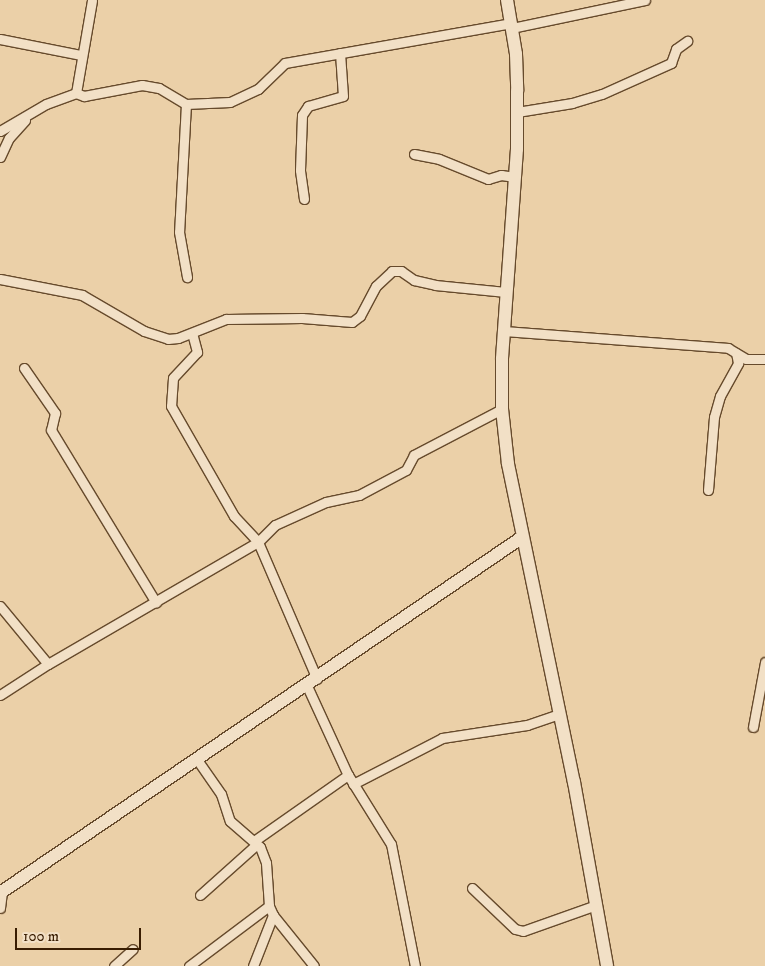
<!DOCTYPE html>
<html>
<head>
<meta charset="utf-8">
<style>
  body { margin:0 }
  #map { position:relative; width:765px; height:966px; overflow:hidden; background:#ebd0a8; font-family:"IM FELL DW Pica",serif }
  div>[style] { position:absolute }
  .roads { filter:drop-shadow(1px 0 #664a2c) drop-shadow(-1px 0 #664a2c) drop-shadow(0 1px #664a2c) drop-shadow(0 -1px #664a2c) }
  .street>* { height:9px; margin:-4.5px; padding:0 4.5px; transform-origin:4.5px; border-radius:4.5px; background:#f2e0c6 }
  .secondary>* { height:12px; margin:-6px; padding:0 6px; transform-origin:6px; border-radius:6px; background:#f2e0c6 }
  span { translate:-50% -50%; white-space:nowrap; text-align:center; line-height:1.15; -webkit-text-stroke:4.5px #f2e0c6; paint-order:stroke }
  .scale { position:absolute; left:15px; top:928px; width:126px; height:22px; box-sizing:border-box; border:2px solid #391d02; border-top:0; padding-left:6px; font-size:15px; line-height:18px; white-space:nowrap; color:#391d02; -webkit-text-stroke:4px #f2e0c6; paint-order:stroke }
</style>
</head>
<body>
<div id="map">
  <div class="roads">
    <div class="street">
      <div style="left:512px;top:28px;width:136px;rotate:-11.9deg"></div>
      <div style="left:0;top:39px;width:83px;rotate:11.2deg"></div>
      <div style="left:76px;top:93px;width:94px;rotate:-80.2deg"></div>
      <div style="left:186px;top:104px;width:128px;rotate:93.1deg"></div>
      <div style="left:179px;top:232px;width:46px;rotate:79.9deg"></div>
      <div style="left:517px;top:112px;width:56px;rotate:-9.3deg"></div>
      <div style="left:572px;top:103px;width:31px;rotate:-17deg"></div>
      <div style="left:602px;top:94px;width:76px;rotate:-24.2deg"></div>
      <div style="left:671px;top:63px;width:15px;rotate:-70deg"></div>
      <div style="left:676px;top:49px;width:14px;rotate:-36deg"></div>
      <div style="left:0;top:131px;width:53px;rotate:-30.4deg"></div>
      <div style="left:46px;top:104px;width:32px;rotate:-20deg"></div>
      <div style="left:76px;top:93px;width:9px;rotate:21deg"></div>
      <div style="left:84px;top:96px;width:59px;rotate:-10.7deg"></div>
      <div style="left:142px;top:85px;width:17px;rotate:10deg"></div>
      <div style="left:159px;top:88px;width:31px;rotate:31deg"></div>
      <div style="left:186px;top:104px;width:44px;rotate:-2.6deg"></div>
      <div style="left:230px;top:102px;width:31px;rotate:-25deg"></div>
      <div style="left:258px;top:89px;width:37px;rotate:-44deg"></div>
      <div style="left:285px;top:63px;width:230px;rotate:-10deg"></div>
      <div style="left:414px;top:154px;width:25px;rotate:11deg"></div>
      <div style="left:439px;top:159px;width:53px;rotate:22.2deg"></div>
      <div style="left:488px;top:179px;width:14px;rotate:-17deg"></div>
      <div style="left:501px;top:175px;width:14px;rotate:8deg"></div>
      <div style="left:0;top:157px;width:21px;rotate:-65deg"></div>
      <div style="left:9px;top:138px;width:24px;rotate:-48deg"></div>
      <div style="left:304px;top:199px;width:29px;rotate:-98deg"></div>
      <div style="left:300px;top:170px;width:55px;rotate:-87.9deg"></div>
      <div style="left:302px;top:115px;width:11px;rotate:-56deg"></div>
      <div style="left:308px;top:106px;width:36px;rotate:-16deg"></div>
      <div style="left:343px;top:96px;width:43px;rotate:-94deg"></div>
      <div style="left:0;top:279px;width:84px;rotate:11deg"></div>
      <div style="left:82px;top:295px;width:72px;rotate:30.1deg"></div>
      <div style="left:144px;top:331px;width:25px;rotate:18deg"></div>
      <div style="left:168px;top:339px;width:10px;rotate:-6deg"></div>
      <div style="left:178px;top:338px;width:52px;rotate:-21.6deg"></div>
      <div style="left:226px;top:319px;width:76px;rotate:-0.8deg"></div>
      <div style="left:302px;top:318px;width:50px;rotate:4.6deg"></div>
      <div style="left:352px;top:322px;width:10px;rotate:-37deg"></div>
      <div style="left:360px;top:316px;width:34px;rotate:-62deg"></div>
      <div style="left:376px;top:286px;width:22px;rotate:-43deg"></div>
      <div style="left:392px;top:271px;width:9px"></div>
      <div style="left:401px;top:271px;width:16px;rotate:35deg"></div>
      <div style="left:414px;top:280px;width:22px;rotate:13deg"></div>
      <div style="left:435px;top:285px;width:71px;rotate:5.6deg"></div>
      <div style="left:504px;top:331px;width:225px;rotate:4.3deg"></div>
      <div style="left:728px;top:348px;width:21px;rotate:31deg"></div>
      <div style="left:746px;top:359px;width:19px"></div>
      <div style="left:192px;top:333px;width:20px;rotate:75deg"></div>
      <div style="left:197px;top:352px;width:35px;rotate:133deg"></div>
      <div style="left:173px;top:378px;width:28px;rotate:94deg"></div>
      <div style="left:171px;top:406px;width:127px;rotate:60.2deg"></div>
      <div style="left:234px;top:516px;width:35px;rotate:47deg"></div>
      <div style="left:258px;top:542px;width:149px;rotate:66.7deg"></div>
      <div style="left:24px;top:368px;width:55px;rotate:55.4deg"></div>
      <div style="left:55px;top:413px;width:17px;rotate:103deg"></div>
      <div style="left:51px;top:430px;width:202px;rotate:58.7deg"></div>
      <div style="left:708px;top:490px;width:73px;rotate:-85.3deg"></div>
      <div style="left:714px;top:417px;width:22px;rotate:-74deg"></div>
      <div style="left:720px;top:396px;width:38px;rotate:-61deg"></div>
      <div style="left:738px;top:363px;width:10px;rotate:-101deg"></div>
      <div style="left:0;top:606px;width:75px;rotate:50.4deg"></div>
      <div style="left:307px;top:686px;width:98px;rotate:65.3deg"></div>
      <div style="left:348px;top:775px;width:81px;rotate:58.1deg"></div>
      <div style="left:391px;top:844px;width:124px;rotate:78.9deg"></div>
      <div style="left:0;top:695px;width:57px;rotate:-32.9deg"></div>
      <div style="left:48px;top:664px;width:243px;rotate:-30.2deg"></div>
      <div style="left:258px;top:542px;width:24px;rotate:-45deg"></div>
      <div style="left:275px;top:525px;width:56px;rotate:-24.3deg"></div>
      <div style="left:326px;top:502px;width:34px;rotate:-12deg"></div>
      <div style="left:359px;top:495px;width:53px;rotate:-28deg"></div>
      <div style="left:406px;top:470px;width:17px;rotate:-62deg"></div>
      <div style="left:414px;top:455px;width:99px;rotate:-27.6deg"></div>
      <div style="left:753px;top:727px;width:66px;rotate:-79.5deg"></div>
      <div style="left:198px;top:761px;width:40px;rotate:55.1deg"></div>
      <div style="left:221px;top:794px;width:28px;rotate:72deg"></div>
      <div style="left:230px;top:821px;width:40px;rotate:41deg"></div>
      <div style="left:260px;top:847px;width:17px;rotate:69deg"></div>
      <div style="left:266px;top:863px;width:43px;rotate:86deg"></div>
      <div style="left:269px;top:906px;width:10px;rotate:66deg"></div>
      <div style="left:273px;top:915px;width:65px;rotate:51.2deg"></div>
      <div style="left:353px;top:784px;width:100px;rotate:-27.3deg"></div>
      <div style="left:442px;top:738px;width:86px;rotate:-8.7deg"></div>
      <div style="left:527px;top:725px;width:34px;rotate:-19deg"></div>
      <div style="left:254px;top:841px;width:115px;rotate:-35.1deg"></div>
      <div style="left:472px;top:888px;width:59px;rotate:43.6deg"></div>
      <div style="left:515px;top:929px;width:8px;rotate:14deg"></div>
      <div style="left:523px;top:931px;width:77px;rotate:-19.6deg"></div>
      <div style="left:200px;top:895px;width:76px;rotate:-41.8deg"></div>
      <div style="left:0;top:908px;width:16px;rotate:-83deg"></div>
      <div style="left:114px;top:966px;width:25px;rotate:-42deg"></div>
      <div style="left:189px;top:966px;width:100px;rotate:-36.9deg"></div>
      <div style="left:253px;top:966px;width:55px;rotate:-68.6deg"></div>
    </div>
    <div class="secondary">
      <div style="left:507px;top:0;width:55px;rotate:80.5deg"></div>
      <div style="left:516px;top:54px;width:37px;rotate:88deg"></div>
      <div style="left:517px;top:91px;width:58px;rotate:90deg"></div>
      <div style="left:517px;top:149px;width:211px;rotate:94.1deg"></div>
      <div style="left:502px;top:359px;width:50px;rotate:90deg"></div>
      <div style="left:502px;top:409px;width:55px;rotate:83.8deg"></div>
      <div style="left:508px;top:464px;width:325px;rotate:78.3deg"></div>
      <div style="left:574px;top:782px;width:187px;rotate:79.8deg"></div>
      <div style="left:0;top:893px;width:630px;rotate:-34.27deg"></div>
    </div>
  </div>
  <div class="scale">100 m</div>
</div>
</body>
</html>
